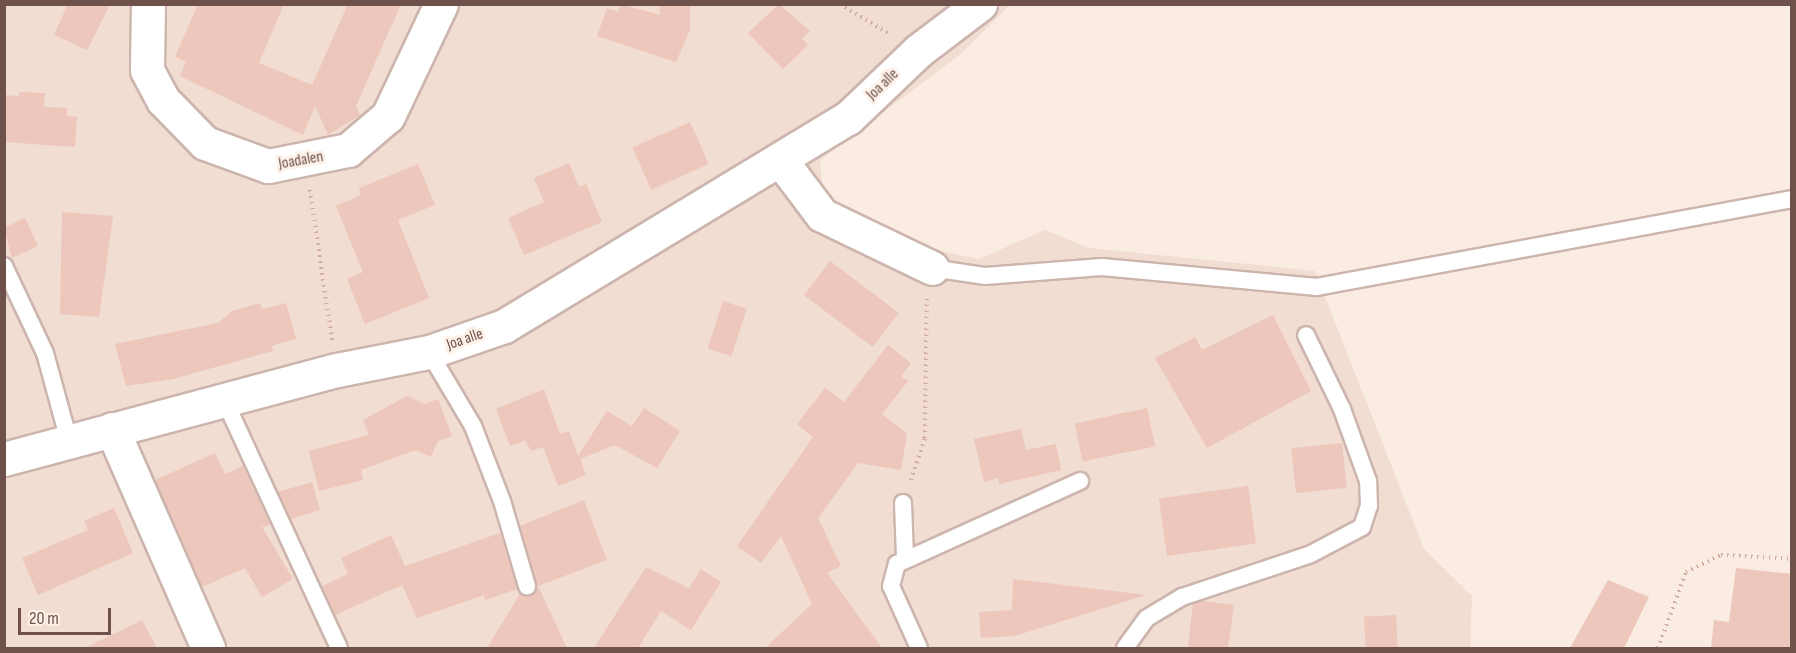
<!DOCTYPE html>
<html>
<head>
<meta charset="utf-8">
<style>
  body { margin:0 }
  #map { position:relative; width:1796px; height:653px; overflow:hidden; background:#faece2; font-family:"Sofia Sans Condensed",sans-serif }
  div>[style] { position:absolute }
  .residential>* { inset:0; background:#f1ddd1 }
  .building>* { inset:0; background:#edc6bc; transform-origin:0 0 }
  .path>* { height:4px; margin-top:-2px; transform-origin:0; background:repeating-linear-gradient(90deg,#d1aaa0 0 1.5px,transparent 0 6px) }
  .roads { filter:drop-shadow(2px 0 #ccb5ad) drop-shadow(-2px 0 #ccb5ad) drop-shadow(0 2px #ccb5ad) drop-shadow(0 -2px #ccb5ad) }
  .service>* { height:16px; margin:-8px; padding:0 8px; transform-origin:8px; border-radius:8px; background:#fff }
  .minor>* { height:33px; margin:-16.5px; padding:0 16.5px; transform-origin:16.5px; border-radius:16.5px; background:#fff }
  span { translate:-50% -50%; white-space:nowrap; text-align:center; line-height:1.15; -webkit-text-stroke:6px #fdf1e8; paint-order:stroke }
  .street-label { font-size:16px; color:#6f514b }
  .frame { position:absolute; inset:0; border:6px solid #6f514b; pointer-events:none }
  .scale { position:absolute; left:18px; top:608px; width:93px; height:27px; box-sizing:border-box; border:3px solid #6f514b; border-top:0; padding-left:8px; font-size:18px; line-height:21px; white-space:nowrap; color:#6f514b; -webkit-text-stroke:4px #fdf1e8; paint-order:stroke }
</style>
</head>
<body>
<div id="map">
  <div class="residential">
    <div style="clip-path:polygon(4px 5px,1010px 5px,962px 53px,820px 160px,823px 193px,893px 241px,979px 259px,1045px 230px,1089px 248px,1315px 271px,1424px 549px,1472px 596px,1470px 648px,5px 648px)"></div>
  </div>
  <div class="building">
    <div style="clip-path:polygon(68px 4px,110px 4px,87px 50px,54px 35px)"></div>
    <div style="clip-path:polygon(198px 4px,284px 4px,259px 63px,312px 85px,348px 4px,401px 4px,356px 106px,360px 115px,328px 135px,315px 106px,303px 135px,180px 76px,186px 62px,175px 57px)"></div>
    <div style="clip-path:polygon(620px 4px,660px 15px,660px 4px,690px 4px,690px 30px,676px 62px,597px 36px,607px 8px,618px 12px)"></div>
    <div style="clip-path:polygon(779px 4px,810px 31px,802px 39px,808px 45px,783px 69px,748px 33px)"></div>
    <div style="clip-path:polygon(19px 92px,45px 93px,44px 107px,67px 108px,67px 116px,77px 117px,75px 147px,4px 142px,4px 95px,19px 96px)"></div>
    <div style="left:690px;top:122px;width:46px;height:63px;rotate:66deg"></div>
    <div style="clip-path:polygon(569px 163px,579px 187px,586px 184px,602px 222px,524px 255px,508px 218px,544px 202px,534px 178px)"></div>
    <div style="clip-path:polygon(418px 164px,435px 205px,398px 220px,429px 298px,365px 324px,347px 279px,363px 272px,336px 206px,361px 195px,359px 188px)"></div>
    <div style="clip-path:polygon(62px 212px,113px 216px,99px 317px,60px 314px)"></div>
    <div style="clip-path:polygon(25px 218px,38px 246px,12px 258px,4px 228px)"></div>
    <div style="left:830px;top:261px;width:86px;height:43px;rotate:37deg"></div>
    <div style="left:723px;top:301px;width:25px;height:50px;rotate:18deg"></div>
    <div style="clip-path:polygon(260px 303px,262px 309px,286px 303px,296px 339px,272px 346px,273px 351px,173px 379px,126px 386px,115px 344px,218px 323px,232px 311px)"></div>
    <div style="clip-path:polygon(1273px 315px,1311px 391px,1207px 448px,1155px 358px,1195px 337px,1202px 350px)"></div>
    <div style="clip-path:polygon(888px 345px,911px 363px,901px 376px,908px 381px,882px 414px,907px 434px,901px 470px,858px 463px,818px 518px,841px 566px,827px 573px,882px 648px,765px 648px,812px 604px,781px 536px,761px 563px,737px 546px,813px 437px,797px 424px,825px 388px,844px 402px)"></div>
    <div style="clip-path:polygon(544px 389px,560px 434px,569px 431px,578px 456px,607px 411px,632px 426px,644px 408px,680px 431px,657px 468px,615px 445px,580px 459px,586px 475px,558px 486px,543px 447px,531px 451px,525px 440px,510px 446px,496px 409px)"></div>
    <div style="clip-path:polygon(407px 396px,425px 404px,438px 399px,452px 436px,438px 441px,431px 457px,416px 450px,361px 470px,363px 480px,319px 491px,309px 451px,369px 435px,363px 420px)"></div>
    <div style="left:1147px;top:408px;width:39px;height:74px;rotate:78deg"></div>
    <div style="clip-path:polygon(1021px 429px,1026px 450px,1056px 444px,1061px 470px,999px 484px,998px 478px,984px 482px,974px 439px)"></div>
    <div style="left:1342px;top:443px;width:45px;height:51px;rotate:84deg"></div>
    <div style="clip-path:polygon(215px 453px,225px 474px,243px 466px,270px 525px,262px 527px,293px 579px,262px 597px,245px 568px,202px 587px,155px 480px)"></div>
    <div style="clip-path:polygon(312px 482px,320px 510px,291px 519px,278px 492px)"></div>
    <div style="left:1248px;top:486px;width:58px;height:90px;rotate:82deg"></div>
    <div style="clip-path:polygon(584px 500px,607px 560px,538px 586px,567px 648px,487px 648px,520px 594px,529px 596px,537px 589px,520px 526px)"></div>
    <div style="clip-path:polygon(114px 508px,133px 553px,38px 595px,22px 558px,88px 530px,84px 521px)"></div>
    <div style="clip-path:polygon(500px 533px,517px 589px,485px 600px,484px 595px,417px 618px,402px 585px,335px 615px,322px 586px,348px 574px,341px 558px,391px 535px,405px 566px)"></div>
    <div style="clip-path:polygon(646px 567px,689px 588px,701px 569px,721px 582px,691px 630px,661px 611px,638px 648px,594px 648px)"></div>
    <div style="clip-path:polygon(1736px 568px,1791px 574px,1791px 648px,1711px 648px,1714px 620px,1729px 622px)"></div>
    <div style="clip-path:polygon(1013px 579px,1146px 595px,1014px 636px,981px 638px,979px 612px,1012px 610px)"></div>
    <div style="clip-path:polygon(1608px 580px,1649px 597px,1624px 648px,1570px 648px)"></div>
    <div style="clip-path:polygon(1202px 601px,1234px 605px,1228px 648px,1188px 648px,1193px 604px)"></div>
    <div style="left:1396px;top:615px;width:33px;height:32px;rotate:87deg"></div>
    <div style="clip-path:polygon(142px 620px,157px 648px,85px 648px)"></div>
  </div>
  <div class="path">
    <div style="left:840px;top:4px;width:60px;rotate:31.3deg"></div>
    <div style="left:310px;top:190px;width:152px;rotate:81.7deg"></div>
    <div style="left:911px;top:480px;width:44px;rotate:-71.6deg"></div>
    <div style="left:925px;top:438px;width:139px;rotate:-89.2deg"></div>
    <div style="left:1658px;top:648px;width:81px;rotate:-69.8deg"></div>
    <div style="left:1686px;top:572px;width:39px;rotate:-26deg"></div>
    <div style="left:1721px;top:555px;width:71px;rotate:3.2deg"></div>
  </div>
  <div class="roads">
    <div class="service">
      <div style="left:4px;top:266px;width:96px;rotate:64.8deg"></div>
      <div style="left:45px;top:353px;width:91px;rotate:74.7deg"></div>
      <div style="left:932px;top:268px;width:54px;rotate:8.6deg"></div>
      <div style="left:985px;top:276px;width:117px;rotate:-4.4deg"></div>
      <div style="left:1102px;top:267px;width:216px;rotate:5.3deg"></div>
      <div style="left:1317px;top:287px;width:483px;rotate:-10.5deg"></div>
      <div style="left:429px;top:352px;width:86px;rotate:59.3deg"></div>
      <div style="left:473px;top:426px;width:80px;rotate:68.9deg"></div>
      <div style="left:502px;top:501px;width:89px;rotate:73.6deg"></div>
      <div style="left:224px;top:399px;width:274px;rotate:65.2deg"></div>
      <div style="left:903px;top:503px;width:54px;rotate:87.9deg"></div>
      <div style="left:919px;top:648px;width:68px;rotate:-114.3deg"></div>
      <div style="left:891px;top:586px;width:23px;rotate:-75deg"></div>
      <div style="left:897px;top:564px;width:201px;rotate:-24.4deg"></div>
      <div style="left:1125px;top:648px;width:37px;rotate:-54deg"></div>
      <div style="left:1147px;top:618px;width:41px;rotate:-31deg"></div>
      <div style="left:1182px;top:597px;width:136px;rotate:-18.4deg"></div>
      <div style="left:1311px;top:554px;width:58px;rotate:-27.9deg"></div>
      <div style="left:1362px;top:527px;width:22px;rotate:-72deg"></div>
      <div style="left:1369px;top:506px;width:25px;rotate:-92deg"></div>
      <div style="left:1368px;top:481px;width:77px;rotate:-109.9deg"></div>
      <div style="left:1342px;top:409px;width:82px;rotate:-115.9deg"></div>
    </div>
    <div class="minor">
      <div style="left:148px;top:4px;width:66px;rotate:90.9deg"></div>
      <div style="left:147px;top:70px;width:34px;rotate:62deg"></div>
      <div style="left:163px;top:100px;width:60px;rotate:45.7deg"></div>
      <div style="left:205px;top:143px;width:67px;rotate:20.1deg"></div>
      <div style="left:268px;top:166px;width:82px;rotate:-11.3deg"></div>
      <div style="left:348px;top:150px;width:52px;rotate:-40.4deg"></div>
      <div style="left:388px;top:116px;width:124px;rotate:-64.7deg"></div>
      <div style="left:782px;top:162px;width:66px;rotate:53deg"></div>
      <div style="left:822px;top:215px;width:122px;rotate:25.7deg"></div>
      <div style="left:112px;top:429px;width:239px;rotate:66.3deg"></div>
      <div style="left:4px;top:459px;width:345px;rotate:-15deg"></div>
      <div style="left:337px;top:370px;width:94px;rotate:-11.1deg"></div>
      <div style="left:429px;top:352px;width:79px;rotate:-19.1deg"></div>
      <div style="left:504px;top:326px;width:402px;rotate:-31.2deg"></div>
      <div style="left:848px;top:118px;width:97px;rotate:-43.7deg"></div>
      <div style="left:918px;top:51px;width:78px;rotate:-37.2deg"></div>
    </div>
  </div>
  <div class="street-label">
    <span style="left:883px;top:85px;rotate:-44deg">Joa alle</span>
    <span style="left:301px;top:161px;rotate:-10deg">Joadalen</span>
    <span style="left:465px;top:340px;rotate:-19deg">Joa alle</span>
  </div>
  <div class="frame"></div>
  <div class="scale">20 m</div>
</div>
</body>
</html>
